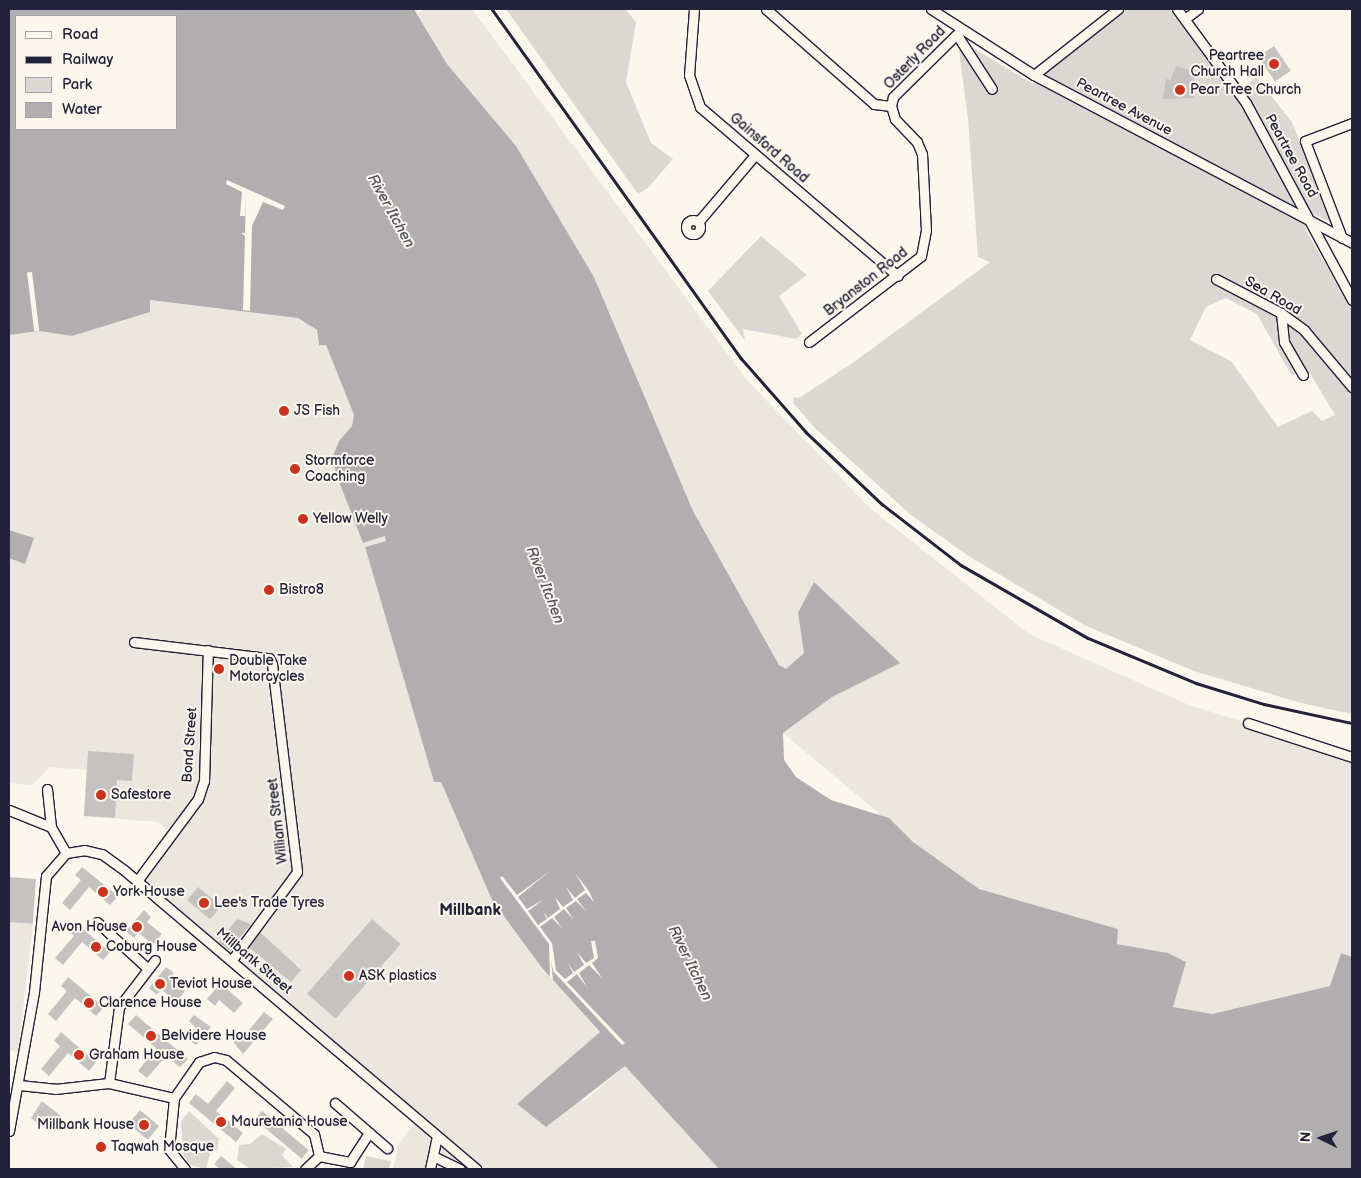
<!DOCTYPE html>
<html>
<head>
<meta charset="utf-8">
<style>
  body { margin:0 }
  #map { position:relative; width:1361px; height:1178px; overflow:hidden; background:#fbf7ec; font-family:"Balsamiq Sans",sans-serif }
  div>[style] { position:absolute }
  .built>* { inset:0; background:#ebe7df }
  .green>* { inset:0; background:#dbd8d3 }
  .water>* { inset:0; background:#b1aeb0 }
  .pier>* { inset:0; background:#fbf7ec; transform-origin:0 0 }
  .building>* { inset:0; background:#c6c2c0; transform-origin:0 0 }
  .roads { filter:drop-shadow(1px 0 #22223b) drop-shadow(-1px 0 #22223b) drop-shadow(0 1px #22223b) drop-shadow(0 -1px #22223b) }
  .minor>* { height:9px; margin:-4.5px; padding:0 4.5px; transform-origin:4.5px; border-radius:4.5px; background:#fbf7ec }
  .minor>.ring { margin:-4.5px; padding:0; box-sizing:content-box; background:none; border:9px solid #fbf7ec; border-radius:50% }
  .rail>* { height:2.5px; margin:-1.25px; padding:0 1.25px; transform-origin:1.25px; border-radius:1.25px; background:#22223b }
  .dots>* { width:14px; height:14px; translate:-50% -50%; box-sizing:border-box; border:2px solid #fbf7ec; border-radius:50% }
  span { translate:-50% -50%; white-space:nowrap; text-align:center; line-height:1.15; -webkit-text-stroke:4px #fbf7ec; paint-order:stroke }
  .poi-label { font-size:14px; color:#22223b }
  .right { translate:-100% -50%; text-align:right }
  .left { translate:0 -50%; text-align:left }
  .street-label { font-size:14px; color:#22223b }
  .water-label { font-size:15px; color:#545364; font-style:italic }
  .quarter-label { font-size:16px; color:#22223b; font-weight:700 }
  .frame { position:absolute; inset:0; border:10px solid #22223b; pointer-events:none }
  .legend { position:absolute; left:15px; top:15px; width:162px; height:115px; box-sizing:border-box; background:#fbf7ec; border:1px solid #a4a2a5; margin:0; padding:6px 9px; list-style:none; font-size:15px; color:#22223b }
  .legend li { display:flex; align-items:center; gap:10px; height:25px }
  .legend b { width:25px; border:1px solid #a4a2a5 }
  .north { position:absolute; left:1296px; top:1113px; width:50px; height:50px; -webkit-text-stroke:4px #fbf7ec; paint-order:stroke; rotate:274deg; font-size:14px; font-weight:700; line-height:20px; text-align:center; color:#22223b }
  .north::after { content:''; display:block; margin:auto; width:18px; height:22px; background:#22223b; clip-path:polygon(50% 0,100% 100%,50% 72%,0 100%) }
</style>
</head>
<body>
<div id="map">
  <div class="built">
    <div style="clip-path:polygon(425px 9px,472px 9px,746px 379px,871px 509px,1029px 634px,1189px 705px,1295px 738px,1298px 745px,1352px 762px,1352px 957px,1341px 953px,1330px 986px,1212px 1014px,1172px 1007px,1186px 962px,1168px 953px,1117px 944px,1118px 929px,979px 889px,913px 842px,783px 733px,832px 697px,899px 662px,798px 613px,804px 653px,786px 670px,779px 665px,693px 511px,594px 277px,516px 146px,447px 64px,418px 14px)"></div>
    <div style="clip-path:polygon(150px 300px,298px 318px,317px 330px,318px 345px,326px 345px,354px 415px,352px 426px,339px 441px,336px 474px,363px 543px,385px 536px,387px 541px,365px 547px,434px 782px,441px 782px,492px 900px,542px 968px,600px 1033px,518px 1104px,546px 1127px,579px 1098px,584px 1101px,625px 1066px,719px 1169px,393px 1169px,399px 1143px,415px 1122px,133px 885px,167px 830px,158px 822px,84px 816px,87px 770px,50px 767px,33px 785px,9px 783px,9px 558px,25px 564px,33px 538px,9px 530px,9px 335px,39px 331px,72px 336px,149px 312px)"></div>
    <div style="clip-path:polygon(9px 922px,33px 924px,18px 1052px,9px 1050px)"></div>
  </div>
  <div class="green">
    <div style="clip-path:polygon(506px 9px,625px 9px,636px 22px,626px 82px,651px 143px,673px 159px,648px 188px,638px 194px)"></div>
    <div style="clip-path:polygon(evenodd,1126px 9px,1169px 9px,1235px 94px,1256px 77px,1292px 122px,1332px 223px,1299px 207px,1307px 232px,1352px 311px,1352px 714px,1301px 703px,1194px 671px,1084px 625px,967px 555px,911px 515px,815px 428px,793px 403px,794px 397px,799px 398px,854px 362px,990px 262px,978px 257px,968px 119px,959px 51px,970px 46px,1033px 84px,1126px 9px,1226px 298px,1257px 314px,1291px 375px,1310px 373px,1335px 415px,1322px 421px,1312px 411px,1278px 427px,1231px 361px,1190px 340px,1206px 307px,1226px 298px)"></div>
    <div style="clip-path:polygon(761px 236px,807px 275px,779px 296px,802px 334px,796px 339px,743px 329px,745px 341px,708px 291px)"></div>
    <div style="clip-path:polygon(189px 1111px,219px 1139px,217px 1151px,211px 1150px,206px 1169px,190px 1165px,183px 1154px,181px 1121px)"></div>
    <div style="clip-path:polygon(262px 1134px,286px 1149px,282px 1155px,293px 1167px,251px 1169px,237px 1160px,239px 1145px,250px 1144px)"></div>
    <div style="clip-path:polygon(366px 1156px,391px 1161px,389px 1169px,363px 1169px)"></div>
  </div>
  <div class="water">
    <div style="clip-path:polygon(evenodd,9px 9px,414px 9px,447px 64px,516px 146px,594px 277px,693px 511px,779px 665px,786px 669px,804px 653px,798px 613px,814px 582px,900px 663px,832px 697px,783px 733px,784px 760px,796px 777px,831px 800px,889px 818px,913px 842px,979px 889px,1118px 929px,1117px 944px,1168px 953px,1186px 962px,1173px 1007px,1212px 1014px,1330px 986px,1341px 953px,1352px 957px,1352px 1169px,719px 1169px,625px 1066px,546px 1127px,517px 1104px,600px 1032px,542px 968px,492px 900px,441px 782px,434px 782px,365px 547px,386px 541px,385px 536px,363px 543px,336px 474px,333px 456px,339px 441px,352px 426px,354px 415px,326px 345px,319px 345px,317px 330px,298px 318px,150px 300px,150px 312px,72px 336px,39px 331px,9px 335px,9px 9px,16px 16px,176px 16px,176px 129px,16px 129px,16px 16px)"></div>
    <div style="clip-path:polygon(9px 530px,34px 538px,25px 564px,9px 558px)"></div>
  </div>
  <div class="pier">
    <div style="clip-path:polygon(227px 180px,285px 206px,283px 210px,263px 202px,252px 226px,250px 311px,243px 310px,245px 236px,241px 233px,245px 233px,246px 194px,245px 216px,240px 216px,242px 192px,226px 184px)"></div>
    <div style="left:32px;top:272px;width:59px;height:5px;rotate:83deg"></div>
    <div style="clip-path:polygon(550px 871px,518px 897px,527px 909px,544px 899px,528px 911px,538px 925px,547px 919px,543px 911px,548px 918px,560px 909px,555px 897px,563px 907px,573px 900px,566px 887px,575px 898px,585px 890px,575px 873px,589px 891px,594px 902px,586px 893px,577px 899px,586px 911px,576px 901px,566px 908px,574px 920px,564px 909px,554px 917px,563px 929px,552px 918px,540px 927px,552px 943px,556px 970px,565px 979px,573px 973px,567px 962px,574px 972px,584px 965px,577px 952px,586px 963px,594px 958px,591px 941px,595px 941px,598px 958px,592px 963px,602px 978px,589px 965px,579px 973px,588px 989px,577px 974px,567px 982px,625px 1043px,622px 1045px,553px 971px,551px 960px,553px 980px,550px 977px,549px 944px,500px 878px,502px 876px,517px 895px)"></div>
  </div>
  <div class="building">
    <div style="left:1274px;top:46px;width:30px;height:19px;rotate:56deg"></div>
    <div style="clip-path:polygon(1176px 66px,1193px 72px,1194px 98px,1163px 99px,1166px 79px,1170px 80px)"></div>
    <div style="clip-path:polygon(88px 751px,134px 754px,132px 781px,117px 780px,115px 818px,84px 816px)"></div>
    <div style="clip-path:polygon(82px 867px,118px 896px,110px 905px,89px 887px,70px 910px,62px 903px,81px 880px,75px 875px)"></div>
    <div style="left:9px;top:877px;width:27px;height:45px;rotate:4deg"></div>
    <div style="left:198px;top:887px;width:30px;height:17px;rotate:40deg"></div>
    <div style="clip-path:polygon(144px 910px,151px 917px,147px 922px,162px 934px,153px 945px,138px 932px,134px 938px,126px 931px)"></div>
    <div style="clip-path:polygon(237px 919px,251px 924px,229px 950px,219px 942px)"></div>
    <div style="left:372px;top:919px;width:38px;height:99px;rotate:41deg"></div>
    <div style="clip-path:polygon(75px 922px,110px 952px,103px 960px,82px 942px,63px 965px,55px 958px,74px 936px,68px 930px)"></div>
    <div style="clip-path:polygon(260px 932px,301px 970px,291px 982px,249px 947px)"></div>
    <div style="clip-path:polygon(166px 967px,174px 973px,170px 978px,185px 991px,176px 1002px,161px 989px,157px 995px,149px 988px)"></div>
    <div style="clip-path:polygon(68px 977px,104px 1007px,96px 1016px,75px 998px,56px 1021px,48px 1014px,67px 991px,61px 986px)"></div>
    <div style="clip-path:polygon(225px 978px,232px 985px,228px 990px,243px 1003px,234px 1013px,219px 1000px,215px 1006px,207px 999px)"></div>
    <div style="clip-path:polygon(264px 1012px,273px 1019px,243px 1054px,230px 1038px,235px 1032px,242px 1038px)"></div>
    <div style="clip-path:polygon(136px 1015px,188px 1059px,180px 1067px,166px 1056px,147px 1078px,138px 1071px,156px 1048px,128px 1024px)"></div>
    <div style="clip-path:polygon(194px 1015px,211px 1027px,196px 1045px,187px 1038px,196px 1028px,189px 1021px)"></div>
    <div style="clip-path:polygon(61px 1032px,96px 1062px,89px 1071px,68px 1053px,49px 1076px,41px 1069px,60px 1046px,54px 1041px)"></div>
    <div style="clip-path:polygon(227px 1081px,235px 1088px,216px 1111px,243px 1133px,236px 1142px,189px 1103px,196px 1094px,208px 1104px)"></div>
    <div style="clip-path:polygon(42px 1101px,61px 1116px,54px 1125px,43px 1116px,37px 1123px,31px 1118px)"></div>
    <div style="left:140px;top:1110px;width:25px;height:18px;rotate:40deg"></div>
    <div style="left:262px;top:1111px;width:61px;height:11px;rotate:40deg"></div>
    <div style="clip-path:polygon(221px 1156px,237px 1169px,220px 1169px,214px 1164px)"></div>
  </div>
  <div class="roads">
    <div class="minor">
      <div style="left:694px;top:9px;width:66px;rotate:94.3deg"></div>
      <div style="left:689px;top:75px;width:34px;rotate:71deg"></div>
      <div style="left:700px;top:107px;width:260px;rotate:40.5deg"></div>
      <div style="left:766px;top:9px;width:144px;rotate:41.3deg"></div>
      <div style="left:874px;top:104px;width:17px;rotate:7deg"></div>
      <div style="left:931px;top:9px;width:122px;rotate:32.7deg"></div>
      <div style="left:1034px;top:75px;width:360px;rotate:27.8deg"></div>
      <div style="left:1177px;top:9px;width:117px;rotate:53.7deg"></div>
      <div style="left:1246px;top:103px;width:224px;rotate:61.7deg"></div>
      <div style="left:1186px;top:18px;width:15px;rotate:-37deg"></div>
      <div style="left:957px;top:35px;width:64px;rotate:57.1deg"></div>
      <div style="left:1034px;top:75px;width:107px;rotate:-38.2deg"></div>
      <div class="ring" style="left:686px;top:220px;width:5px;height:5px"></div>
      <div style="left:699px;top:221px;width:87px;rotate:-49.7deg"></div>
      <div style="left:1342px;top:238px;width:104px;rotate:-110.9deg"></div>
      <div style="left:1305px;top:141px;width:50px;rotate:-21deg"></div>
      <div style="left:1216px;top:279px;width:73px;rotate:27.6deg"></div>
      <div style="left:1281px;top:313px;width:29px;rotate:36deg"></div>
      <div style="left:1304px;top:330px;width:75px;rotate:49.9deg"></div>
      <div style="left:1281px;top:313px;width:29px;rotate:84deg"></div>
      <div style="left:1284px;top:342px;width:38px;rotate:60deg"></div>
      <div style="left:809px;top:342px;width:141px;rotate:-37.5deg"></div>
      <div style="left:921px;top:256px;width:26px;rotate:-79deg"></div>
      <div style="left:926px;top:230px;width:76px;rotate:-93deg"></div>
      <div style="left:922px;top:154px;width:13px;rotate:-113deg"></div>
      <div style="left:917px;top:142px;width:32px;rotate:-134deg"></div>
      <div style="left:895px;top:119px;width:14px;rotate:-107deg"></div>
      <div style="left:891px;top:106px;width:9px;rotate:-77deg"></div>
      <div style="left:893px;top:97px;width:95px;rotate:-44.6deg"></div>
      <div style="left:134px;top:642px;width:136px;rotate:6.8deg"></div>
      <div style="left:269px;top:658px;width:7px;rotate:63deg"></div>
      <div style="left:272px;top:664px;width:209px;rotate:83.1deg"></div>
      <div style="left:297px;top:872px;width:109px;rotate:126.5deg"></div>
      <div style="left:1248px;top:723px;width:109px;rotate:18.1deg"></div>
      <div style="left:47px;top:789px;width:38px;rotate:84deg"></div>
      <div style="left:9px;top:810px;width:45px;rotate:22deg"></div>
      <div style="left:51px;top:827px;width:30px;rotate:60deg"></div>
      <div style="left:137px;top:881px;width:102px;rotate:-53.4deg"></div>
      <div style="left:198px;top:799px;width:19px;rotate:-72deg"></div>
      <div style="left:204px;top:781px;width:131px;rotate:-88.3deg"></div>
      <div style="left:97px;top:922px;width:68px;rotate:42.6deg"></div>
      <div style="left:109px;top:1083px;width:77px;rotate:-82.5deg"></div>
      <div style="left:119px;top:1007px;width:59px;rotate:-52.5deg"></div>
      <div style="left:19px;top:1085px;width:36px;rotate:6deg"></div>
      <div style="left:55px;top:1089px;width:54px;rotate:-6.3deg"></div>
      <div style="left:109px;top:1083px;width:67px;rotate:13deg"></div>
      <div style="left:335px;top:1103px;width:69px;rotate:40.9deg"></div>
      <div style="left:9px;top:1131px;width:141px;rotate:-79.8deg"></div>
      <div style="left:34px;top:992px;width:117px;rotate:-84.1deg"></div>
      <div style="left:46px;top:876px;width:30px;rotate:-49deg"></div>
      <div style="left:66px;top:853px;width:18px;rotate:-9deg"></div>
      <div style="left:84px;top:850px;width:18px;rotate:13deg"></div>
      <div style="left:102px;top:854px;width:27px;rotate:36deg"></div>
      <div style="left:124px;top:870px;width:462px;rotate:40.3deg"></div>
      <div style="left:319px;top:1156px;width:32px;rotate:11deg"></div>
      <div style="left:350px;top:1162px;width:35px;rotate:-57deg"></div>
      <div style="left:433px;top:1156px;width:30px;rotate:26deg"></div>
      <div style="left:185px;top:1169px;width:26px;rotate:-129deg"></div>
      <div style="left:169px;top:1149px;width:51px;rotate:-84.4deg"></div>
      <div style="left:174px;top:1098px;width:44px;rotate:-55.2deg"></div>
      <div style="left:199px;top:1062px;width:16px;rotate:-18deg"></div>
      <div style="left:214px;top:1057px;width:12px;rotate:14deg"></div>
      <div style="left:226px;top:1060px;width:115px;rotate:40.1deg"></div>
      <div style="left:314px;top:1134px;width:23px;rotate:77deg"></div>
      <div style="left:319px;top:1156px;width:19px;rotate:137deg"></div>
      <div style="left:430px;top:1169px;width:33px;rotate:-78deg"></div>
    </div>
  </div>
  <div class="rail">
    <div style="left:492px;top:9px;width:429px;rotate:54.5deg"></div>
    <div style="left:741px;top:358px;width:98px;rotate:48.7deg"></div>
    <div style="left:806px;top:432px;width:105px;rotate:43.5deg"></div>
    <div style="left:882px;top:504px;width:100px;rotate:37.7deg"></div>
    <div style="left:961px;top:565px;width:146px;rotate:29.9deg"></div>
    <div style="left:1088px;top:638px;width:117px;rotate:22.6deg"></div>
    <div style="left:1196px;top:683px;width:71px;rotate:17.2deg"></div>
    <div style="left:1264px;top:704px;width:90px;rotate:12.2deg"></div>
  </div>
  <div class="dots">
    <div style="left:1274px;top:64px;background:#c8321e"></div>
    <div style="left:1180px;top:90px;background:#c8321e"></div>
    <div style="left:284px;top:411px;background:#c8321e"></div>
    <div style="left:295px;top:469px;background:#c8321e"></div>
    <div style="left:303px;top:519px;background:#c8321e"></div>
    <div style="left:269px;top:590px;background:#c8321e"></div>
    <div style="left:219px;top:669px;background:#c8321e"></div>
    <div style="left:101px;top:795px;background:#c8321e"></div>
    <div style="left:103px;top:892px;background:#c8321e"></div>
    <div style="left:204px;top:903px;background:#c8321e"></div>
    <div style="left:137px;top:927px;background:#c8321e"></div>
    <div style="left:96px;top:947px;background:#c8321e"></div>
    <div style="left:349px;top:976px;background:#c8321e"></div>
    <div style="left:160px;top:984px;background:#c8321e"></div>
    <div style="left:89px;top:1003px;background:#c8321e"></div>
    <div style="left:151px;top:1036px;background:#c8321e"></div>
    <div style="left:79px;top:1055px;background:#c8321e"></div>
    <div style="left:221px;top:1122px;background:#c8321e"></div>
    <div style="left:144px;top:1125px;background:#c8321e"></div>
    <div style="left:101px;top:1147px;background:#c8321e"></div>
  </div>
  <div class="poi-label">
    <span class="right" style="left:1264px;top:64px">Peartree<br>Church Hall</span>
    <span class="left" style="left:1190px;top:90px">Pear Tree Church</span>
    <span class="left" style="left:294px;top:411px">JS Fish</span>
    <span class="left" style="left:305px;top:469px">Stormforce<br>Coaching</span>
    <span class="left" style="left:313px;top:519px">Yellow Welly</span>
    <span class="left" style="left:279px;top:590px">Bistro8</span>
    <span class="left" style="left:229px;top:669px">Double Take<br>Motorcycles</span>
    <span class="left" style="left:111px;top:795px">Safestore</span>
    <span class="left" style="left:113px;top:892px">York House</span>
    <span class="left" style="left:214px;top:903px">Lee's Trade Tyres</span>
    <span class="right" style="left:127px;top:927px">Avon House</span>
    <span class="left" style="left:106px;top:947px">Coburg House</span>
    <span class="left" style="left:359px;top:976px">ASK plastics</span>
    <span class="left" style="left:170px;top:984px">Teviot House</span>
    <span class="left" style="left:99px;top:1003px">Clarence House</span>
    <span class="left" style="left:161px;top:1036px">Belvidere House</span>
    <span class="left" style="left:89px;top:1055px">Graham House</span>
    <span class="left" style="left:231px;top:1122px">Mauretania House</span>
    <span class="right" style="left:134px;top:1125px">Millbank House</span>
    <span class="left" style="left:111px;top:1147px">Taqwah Mosque</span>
  </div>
  <div class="street-label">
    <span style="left:915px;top:58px;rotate:-46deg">Osterly Road</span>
    <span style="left:1124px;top:107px;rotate:28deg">Peartree Avenue</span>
    <span style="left:769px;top:148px;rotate:41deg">Gainsford Road</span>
    <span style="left:1291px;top:156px;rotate:61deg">Peartree Road</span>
    <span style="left:866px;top:282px;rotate:-38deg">Bryanston Road</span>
    <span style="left:1273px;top:296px;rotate:30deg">Sea Road</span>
    <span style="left:190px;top:745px;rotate:-86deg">Bond Street</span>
    <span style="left:278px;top:821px;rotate:-97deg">William Street</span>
    <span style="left:254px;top:961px;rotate:40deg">Millbank Street</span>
  </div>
  <div class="water-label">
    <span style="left:391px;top:211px;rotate:61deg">River Itchen</span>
    <span style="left:545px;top:585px;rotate:69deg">River Itchen</span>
    <span style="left:690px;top:963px;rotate:64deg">River Itchen</span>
  </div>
  <div class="quarter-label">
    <span style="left:470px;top:911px">Millbank</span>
  </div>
  <div class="frame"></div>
  <ul class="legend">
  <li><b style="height:6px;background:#fbf7ec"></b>Road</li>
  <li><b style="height:6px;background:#22223b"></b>Railway</li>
  <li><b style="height:14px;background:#dbd8d3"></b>Park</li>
  <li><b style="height:14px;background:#b1aeb0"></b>Water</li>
  </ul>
  <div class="north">N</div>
</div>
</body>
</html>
